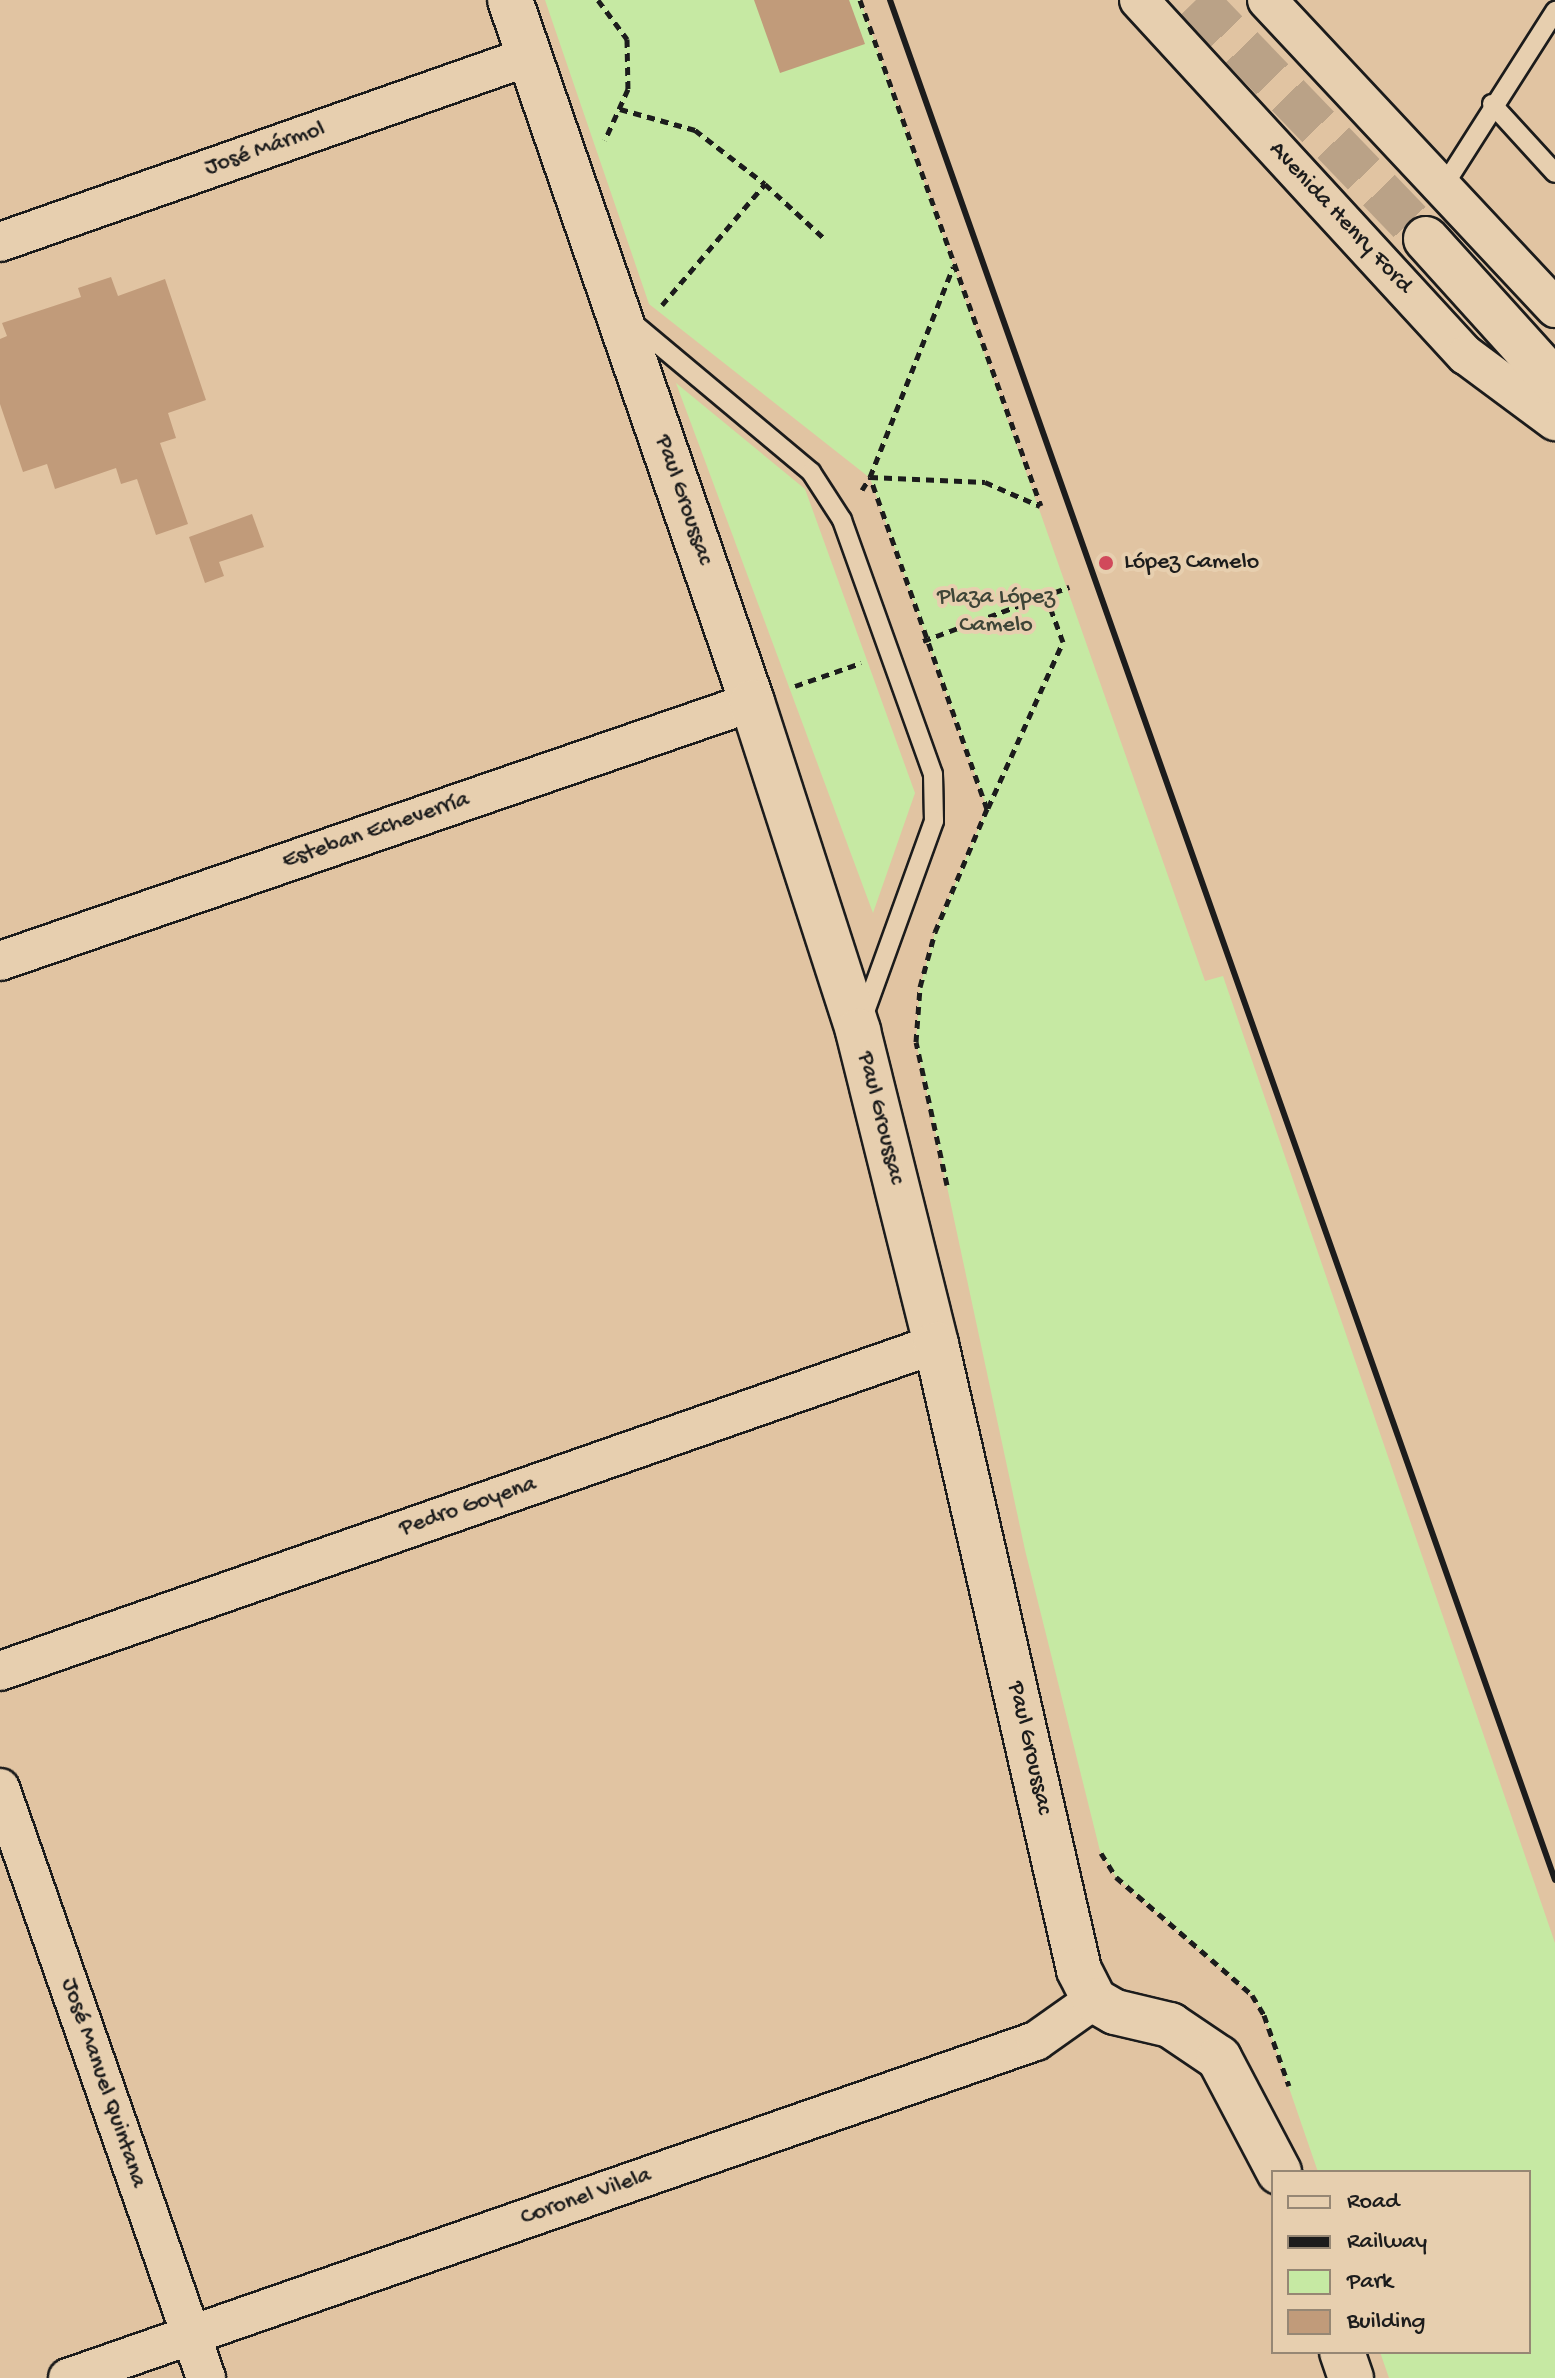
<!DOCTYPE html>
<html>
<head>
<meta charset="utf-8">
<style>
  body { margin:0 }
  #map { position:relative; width:1555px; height:2378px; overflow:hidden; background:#e1c4a2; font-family:"Gochi Hand",sans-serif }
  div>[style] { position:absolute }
  .green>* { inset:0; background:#c6e9a3 }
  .building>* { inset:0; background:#c19b7a }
  .secondary-tunnel>* { height:44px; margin-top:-22px; transform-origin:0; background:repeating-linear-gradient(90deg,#baa287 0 44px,transparent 0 66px) }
  .path>* { height:5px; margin-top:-2.5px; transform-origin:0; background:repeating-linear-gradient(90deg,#1c1c1c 0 8px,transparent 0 14px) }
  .roads { filter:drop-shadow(2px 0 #1c1c1c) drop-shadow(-2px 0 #1c1c1c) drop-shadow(0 2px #1c1c1c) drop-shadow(0 -2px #1c1c1c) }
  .lane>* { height:18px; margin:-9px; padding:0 9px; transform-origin:9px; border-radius:9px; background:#e7cfaf }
  .street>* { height:38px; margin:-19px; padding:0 19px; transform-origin:19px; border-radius:19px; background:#e7cfaf }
  .secondary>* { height:44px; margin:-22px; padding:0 22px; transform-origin:22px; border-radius:22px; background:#e7cfaf }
  .rail>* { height:6px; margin:-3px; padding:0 3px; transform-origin:3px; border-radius:3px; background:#1c1c1c }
  .dots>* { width:22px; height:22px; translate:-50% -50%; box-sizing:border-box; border:4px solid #e7cfaf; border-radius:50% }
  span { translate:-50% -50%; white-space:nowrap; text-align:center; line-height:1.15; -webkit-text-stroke:8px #e7cfaf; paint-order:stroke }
  .street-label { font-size:24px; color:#1c1c1c }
  .poi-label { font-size:24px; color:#1c1c1c }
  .left { translate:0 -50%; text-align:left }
  .park-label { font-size:24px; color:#3e4537 }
  .legend { position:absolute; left:1271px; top:2170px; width:260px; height:184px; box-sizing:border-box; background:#e7cfaf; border:2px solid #968774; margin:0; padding:10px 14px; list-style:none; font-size:24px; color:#1c1c1c }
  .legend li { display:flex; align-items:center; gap:16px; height:40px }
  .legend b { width:40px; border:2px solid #968774 }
</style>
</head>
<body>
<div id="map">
  <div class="green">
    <div style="clip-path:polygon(545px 0,860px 0,1205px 981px,1223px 976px,1555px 1943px,1555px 2378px,1389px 2378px,1380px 2352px,1529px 2352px,1529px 2172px,1318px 2172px,1264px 2015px,1252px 1995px,1116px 1877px,1100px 1851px,1025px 1550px,916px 1042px,920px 987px,935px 932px,987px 808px,870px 478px,649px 304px)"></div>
    <div style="clip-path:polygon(676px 383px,805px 489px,915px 793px,873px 913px)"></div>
  </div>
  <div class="building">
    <div style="clip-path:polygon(754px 0,849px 0,865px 44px,780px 73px)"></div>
    <div style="clip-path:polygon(111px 277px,118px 296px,165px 279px,206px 400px,168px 413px,176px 438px,160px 443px,188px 524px,156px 535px,137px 479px,121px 484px,116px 468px,55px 489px,47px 464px,23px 472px,0 404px,0 339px,7px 336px,2px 323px,81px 297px,78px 288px)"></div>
    <div style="clip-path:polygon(252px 514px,264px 547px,219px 562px,224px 576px,205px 583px,189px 537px)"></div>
  </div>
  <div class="secondary-tunnel">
    <div style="left:1196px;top:0;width:332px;rotate:46.1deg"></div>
  </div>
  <div class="path">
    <div style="left:598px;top:0;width:49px;rotate:53.4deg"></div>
    <div style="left:627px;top:39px;width:50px;rotate:88.9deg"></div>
    <div style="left:628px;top:89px;width:56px;rotate:114.3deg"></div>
    <div style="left:860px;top:0;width:537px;rotate:70.32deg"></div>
    <div style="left:620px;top:109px;width:78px;rotate:15.6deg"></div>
    <div style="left:695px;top:130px;width:88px;rotate:37.6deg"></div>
    <div style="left:662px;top:305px;width:159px;rotate:-49.6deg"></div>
    <div style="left:765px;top:184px;width:83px;rotate:42.6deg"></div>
    <div style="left:862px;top:490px;width:15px;rotate:-58deg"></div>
    <div style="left:870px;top:477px;width:115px;rotate:2.5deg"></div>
    <div style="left:985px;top:482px;width:60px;rotate:23.6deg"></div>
    <div style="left:923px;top:641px;width:156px;rotate:-20.3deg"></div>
    <div style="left:795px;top:686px;width:70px;rotate:-19.2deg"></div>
    <div style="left:988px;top:808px;width:182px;rotate:-65.7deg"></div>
    <div style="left:1063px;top:642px;width:49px;rotate:-110.3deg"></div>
    <div style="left:947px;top:1185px;width:146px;rotate:-102.2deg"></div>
    <div style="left:916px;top:1042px;width:55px;rotate:-85.8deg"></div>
    <div style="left:920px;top:987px;width:57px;rotate:-74.7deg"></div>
    <div style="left:935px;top:932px;width:134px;rotate:-67.1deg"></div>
    <div style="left:987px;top:809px;width:352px;rotate:-109.4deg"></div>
    <div style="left:870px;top:477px;width:226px;rotate:-68.4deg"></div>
    <div style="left:1101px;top:1853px;width:28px;rotate:58deg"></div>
    <div style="left:1116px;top:1877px;width:180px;rotate:40.9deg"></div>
    <div style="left:1252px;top:1995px;width:23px;rotate:59deg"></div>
    <div style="left:1264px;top:2015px;width:75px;rotate:70.6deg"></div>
  </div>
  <div class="roads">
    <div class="lane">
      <div style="left:1492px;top:104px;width:93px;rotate:47.6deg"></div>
      <div style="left:1443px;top:187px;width:209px;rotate:-57.5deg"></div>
      <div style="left:633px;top:323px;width:232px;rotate:39.9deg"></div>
      <div style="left:811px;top:472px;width:57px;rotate:57.1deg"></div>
      <div style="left:842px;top:520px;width:270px;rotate:70.3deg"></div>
      <div style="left:933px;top:774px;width:47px;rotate:88.8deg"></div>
      <div style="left:934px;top:821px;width:208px;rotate:109.9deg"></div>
    </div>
    <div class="street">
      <div style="left:1139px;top:0;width:483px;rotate:47.4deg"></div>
      <div style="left:1466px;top:355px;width:111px;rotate:36.6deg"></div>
      <div style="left:1267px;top:0;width:422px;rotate:46.9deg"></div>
      <div style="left:0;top:242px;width:562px;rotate:-19.34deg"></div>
      <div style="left:0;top:961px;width:795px;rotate:-19deg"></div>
      <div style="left:0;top:1671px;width:991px;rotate:-19.26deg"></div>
      <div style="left:0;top:1788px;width:625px;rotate:70.75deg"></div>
      <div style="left:68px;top:2378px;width:1025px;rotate:-19.2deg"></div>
      <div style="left:1036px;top:2041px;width:71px;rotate:-35.3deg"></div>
    </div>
    <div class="secondary">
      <div style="left:510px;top:0;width:743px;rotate:70.98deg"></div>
      <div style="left:752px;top:702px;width:346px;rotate:72.1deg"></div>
      <div style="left:858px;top:1031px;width:323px;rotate:76deg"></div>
      <div style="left:936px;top:1344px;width:642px;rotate:77.13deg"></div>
      <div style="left:1079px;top:1970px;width:34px;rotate:63deg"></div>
      <div style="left:1094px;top:2000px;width:24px;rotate:30deg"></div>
      <div style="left:1115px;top:2012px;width:57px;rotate:13.3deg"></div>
      <div style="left:1170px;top:2025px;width:59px;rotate:34deg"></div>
      <div style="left:1219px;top:2058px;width:129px;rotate:62.2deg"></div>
      <div style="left:1426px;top:239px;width:193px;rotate:47.9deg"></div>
      <div style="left:1342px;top:2352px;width:28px;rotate:71deg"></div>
    </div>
  </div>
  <div class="rail">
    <div style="left:890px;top:0;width:1994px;rotate:70.52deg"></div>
  </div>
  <div class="dots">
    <div style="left:1106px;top:563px;background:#d1495b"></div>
  </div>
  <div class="street-label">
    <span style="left:265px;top:149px;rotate:-19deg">José Mármol</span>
    <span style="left:1340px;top:218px;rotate:47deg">Avenida Henry Ford</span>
    <span style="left:683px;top:500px;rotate:71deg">Paul Groussac</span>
    <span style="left:376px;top:831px;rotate:-19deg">Esteban Echeverría</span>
    <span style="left:880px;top:1118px;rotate:76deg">Paul Groussac</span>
    <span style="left:468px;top:1507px;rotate:-19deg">Pedro Goyena</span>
    <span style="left:1029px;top:1748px;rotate:77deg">Paul Groussac</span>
    <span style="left:103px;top:2083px;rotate:71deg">José Manuel Quintana</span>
    <span style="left:586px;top:2197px;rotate:-19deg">Coronel Vilela</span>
  </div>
  <div class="poi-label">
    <span class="left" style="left:1124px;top:563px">López Camelo</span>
  </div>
  <div class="park-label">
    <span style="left:996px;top:612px">Plaza López<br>Camelo</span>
  </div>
  <ul class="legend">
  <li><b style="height:10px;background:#e7cfaf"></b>Road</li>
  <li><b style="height:10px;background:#1c1c1c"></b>Railway</li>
  <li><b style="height:22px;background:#c6e9a3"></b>Park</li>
  <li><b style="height:22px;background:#c19b7a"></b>Building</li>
  </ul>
</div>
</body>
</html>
